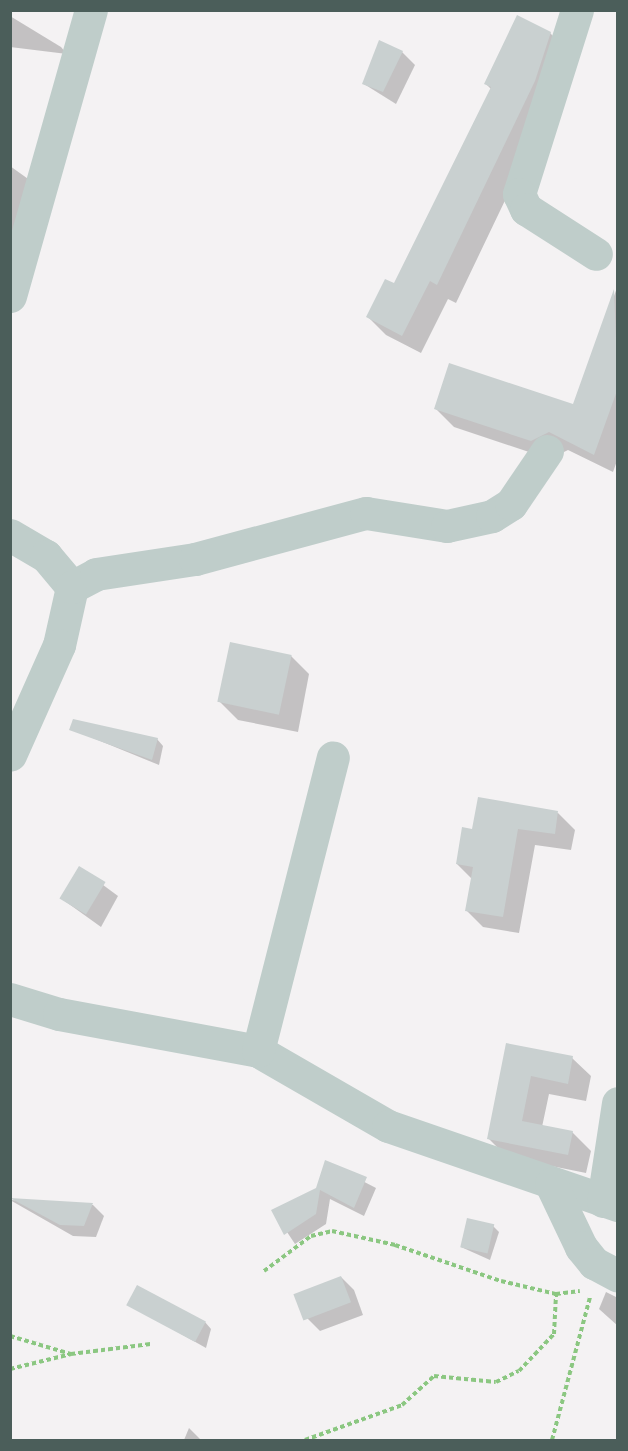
<!DOCTYPE html>
<html>
<head>
<meta charset="utf-8">
<style>
  body { margin:0 }
  #map { position:relative; width:628px; height:1451px; overflow:hidden; background:#f4f2f3; font-family:"Varela Round",sans-serif }
  div>[style] { position:absolute }
  .shadow>* { inset:0; background:#0003 }
  .building>* { inset:0; background:#c9d0d0; transform-origin:0 0 }
  .path>* { height:4px; margin-top:-2px; transform-origin:0; background:repeating-linear-gradient(90deg,#8bc781 0 4.5px,transparent 0 7.5px) }
  .minor>* { height:33px; margin:-16.5px; padding:0 16.5px; transform-origin:16.5px; border-radius:16.5px; background:#bfcdca }
  span { translate:-50% -50%; white-space:nowrap; text-align:center; line-height:1.15; -webkit-text-stroke:4.5px #fff; paint-order:stroke }
  .frame { position:absolute; inset:0; border:12px solid #4b5e5a; pointer-events:none }
</style>
</head>
<body>
<div id="map">
  <div class="shadow">
    <div style="clip-path:polygon(10px 16px,61px 47px,67px 54px,10px 47px)"></div>
    <div style="clip-path:polygon(550px 33px,568px 51px,553px 100px,456px 303px,448px 299px,421px 353px,386px 335px,368px 317px,394px 285px,492px 90px,485px 83px)"></div>
    <div style="clip-path:polygon(402px 52px,415px 65px,396px 104px,364px 84px)"></div>
    <div style="clip-path:polygon(10px 166px,31px 181px,10px 240px)"></div>
    <div style="clip-path:polygon(618px 285px,618px 458px,613px 472px,568px 450px,550px 459px,454px 427px,436px 409px,574px 406px)"></div>
    <div style="clip-path:polygon(291px 656px,309px 674px,298px 732px,238px 720px,220px 702px)"></div>
    <div style="clip-path:polygon(71px 729px,157px 739px,163px 746px,159px 765px)"></div>
    <div style="clip-path:polygon(558px 813px,575px 830px,571px 850px,535px 845px,519px 933px,483px 927px,466px 910px,472px 879px,457px 864px,474px 831px)"></div>
    <div style="clip-path:polygon(80px 868px,118px 896px,101px 927px,62px 899px)"></div>
    <div style="clip-path:polygon(507px 1045px,572px 1058px,591px 1076px,586px 1101px,549px 1094px,542px 1127px,572px 1132px,591px 1151px,586px 1173px,507px 1157px,489px 1139px)"></div>
    <div style="clip-path:polygon(326px 1162px,376px 1188px,364px 1216px,330px 1199px,326px 1224px,295px 1244px,273px 1211px,317px 1189px)"></div>
    <div style="clip-path:polygon(10px 1200px,93px 1205px,104px 1216px,96px 1237px,73px 1236px)"></div>
    <div style="clip-path:polygon(493px 1226px,499px 1232px,490px 1260px,461px 1247px)"></div>
    <div style="clip-path:polygon(341px 1277px,354px 1290px,363px 1315px,320px 1331px,307px 1318px)"></div>
    <div style="clip-path:polygon(606px 1292px,618px 1298px,618px 1326px,599px 1309px)"></div>
    <div style="clip-path:polygon(128px 1304px,205px 1322px,211px 1329px,206px 1348px)"></div>
    <div style="clip-path:polygon(189px 1428px,201px 1440px,184px 1440px)"></div>
  </div>
  <div class="building">
    <div style="clip-path:polygon(517px 15px,551px 32px,535px 81px,437px 285px,430px 281px,402px 336px,366px 317px,385px 279px,394px 283px,491px 87px,484px 84px)"></div>
    <div style="clip-path:polygon(379px 40px,403px 51px,383px 92px,362px 84px)"></div>
    <div style="clip-path:polygon(614px 289px,618px 388px,594px 455px,549px 432px,531px 441px,434px 409px,449px 363px,573px 404px)"></div>
    <div style="left:230px;top:642px;width:63px;height:61px;rotate:12deg"></div>
    <div style="clip-path:polygon(73px 719px,158px 738px,152px 760px,69px 730px)"></div>
    <div style="clip-path:polygon(478px 797px,558px 811px,555px 834px,518px 829px,503px 917px,465px 911px,473px 867px,456px 864px,462px 827px,472px 829px)"></div>
    <div style="left:79px;top:866px;width:31px;height:38px;rotate:31deg"></div>
    <div style="clip-path:polygon(506px 1043px,573px 1056px,568px 1084px,531px 1076px,522px 1121px,573px 1131px,568px 1155px,487px 1139px)"></div>
    <div style="clip-path:polygon(325px 1160px,367px 1177px,354px 1208px,320px 1190px,316px 1214px,284px 1235px,271px 1210px,316px 1188px)"></div>
    <div style="clip-path:polygon(10px 1198px,93px 1203px,84px 1226px,60px 1225px)"></div>
    <div style="left:467px;top:1218px;width:28px;height:30px;rotate:13deg"></div>
    <div style="left:341px;top:1276px;width:28px;height:51px;rotate:69deg"></div>
    <div style="left:137px;top:1285px;width:78px;height:23px;rotate:28deg"></div>
  </div>
  <div class="path">
    <div style="left:264px;top:1271px;width:59px;rotate:-36.7deg"></div>
    <div style="left:311px;top:1236px;width:22px;rotate:-13deg"></div>
    <div style="left:332px;top:1231px;width:65px;rotate:12.5deg"></div>
    <div style="left:395px;top:1245px;width:112px;rotate:18.8deg"></div>
    <div style="left:501px;top:1281px;width:57px;rotate:13.3deg"></div>
    <div style="left:556px;top:1294px;width:24px;rotate:-7deg"></div>
    <div style="left:10px;top:1336px;width:64px;rotate:16.4deg"></div>
    <div style="left:71px;top:1354px;width:80px;rotate:-7.2deg"></div>
    <div style="left:10px;top:1369px;width:63px;rotate:-13.8deg"></div>
    <div style="left:305px;top:1440px;width:103px;rotate:-19.8deg"></div>
    <div style="left:402px;top:1405px;width:43px;rotate:-42.2deg"></div>
    <div style="left:434px;top:1376px;width:62px;rotate:5.5deg"></div>
    <div style="left:496px;top:1382px;width:25px;rotate:-26deg"></div>
    <div style="left:519px;top:1371px;width:51px;rotate:-46.6deg"></div>
    <div style="left:554px;top:1334px;width:40px;rotate:-87.1deg"></div>
    <div style="left:552px;top:1440px;width:148px;rotate:-75.1deg"></div>
  </div>
  <div class="minor">
    <div style="left:577px;top:10px;width:193px;rotate:107.5deg"></div>
    <div style="left:519px;top:194px;width:17px;rotate:65deg"></div>
    <div style="left:526px;top:209px;width:83px;rotate:32.7deg"></div>
    <div style="left:10px;top:296px;width:297px;rotate:-74.2deg"></div>
    <div style="left:10px;top:535px;width:42px;rotate:30.3deg"></div>
    <div style="left:46px;top:556px;width:40px;rotate:50deg"></div>
    <div style="left:72px;top:587px;width:59px;rotate:102.6deg"></div>
    <div style="left:59px;top:645px;width:120px;rotate:114deg"></div>
    <div style="left:72px;top:587px;width:27px;rotate:-28deg"></div>
    <div style="left:96px;top:574px;width:100px;rotate:-8.6deg"></div>
    <div style="left:195px;top:559px;width:177px;rotate:-15.1deg"></div>
    <div style="left:366px;top:513px;width:82px;rotate:9.1deg"></div>
    <div style="left:447px;top:526px;width:46px;rotate:-12.5deg"></div>
    <div style="left:492px;top:516px;width:22px;rotate:-32deg"></div>
    <div style="left:511px;top:504px;width:64px;rotate:-55.8deg"></div>
    <div style="left:10px;top:999px;width:51px;rotate:17deg"></div>
    <div style="left:59px;top:1014px;width:202px;rotate:10.5deg"></div>
    <div style="left:258px;top:1051px;width:150px;rotate:30deg"></div>
    <div style="left:388px;top:1126px;width:243px;rotate:19deg"></div>
    <div style="left:258px;top:1051px;width:303px;rotate:-75.7deg"></div>
    <div style="left:551px;top:1184px;width:70px;rotate:64.5deg"></div>
    <div style="left:581px;top:1247px;width:21px;rotate:51deg"></div>
    <div style="left:594px;top:1263px;width:27px;rotate:28deg"></div>
    <div style="left:603px;top:1201px;width:99px;rotate:-81.3deg"></div>
  </div>
  <div class="frame"></div>
</div>
</body>
</html>
